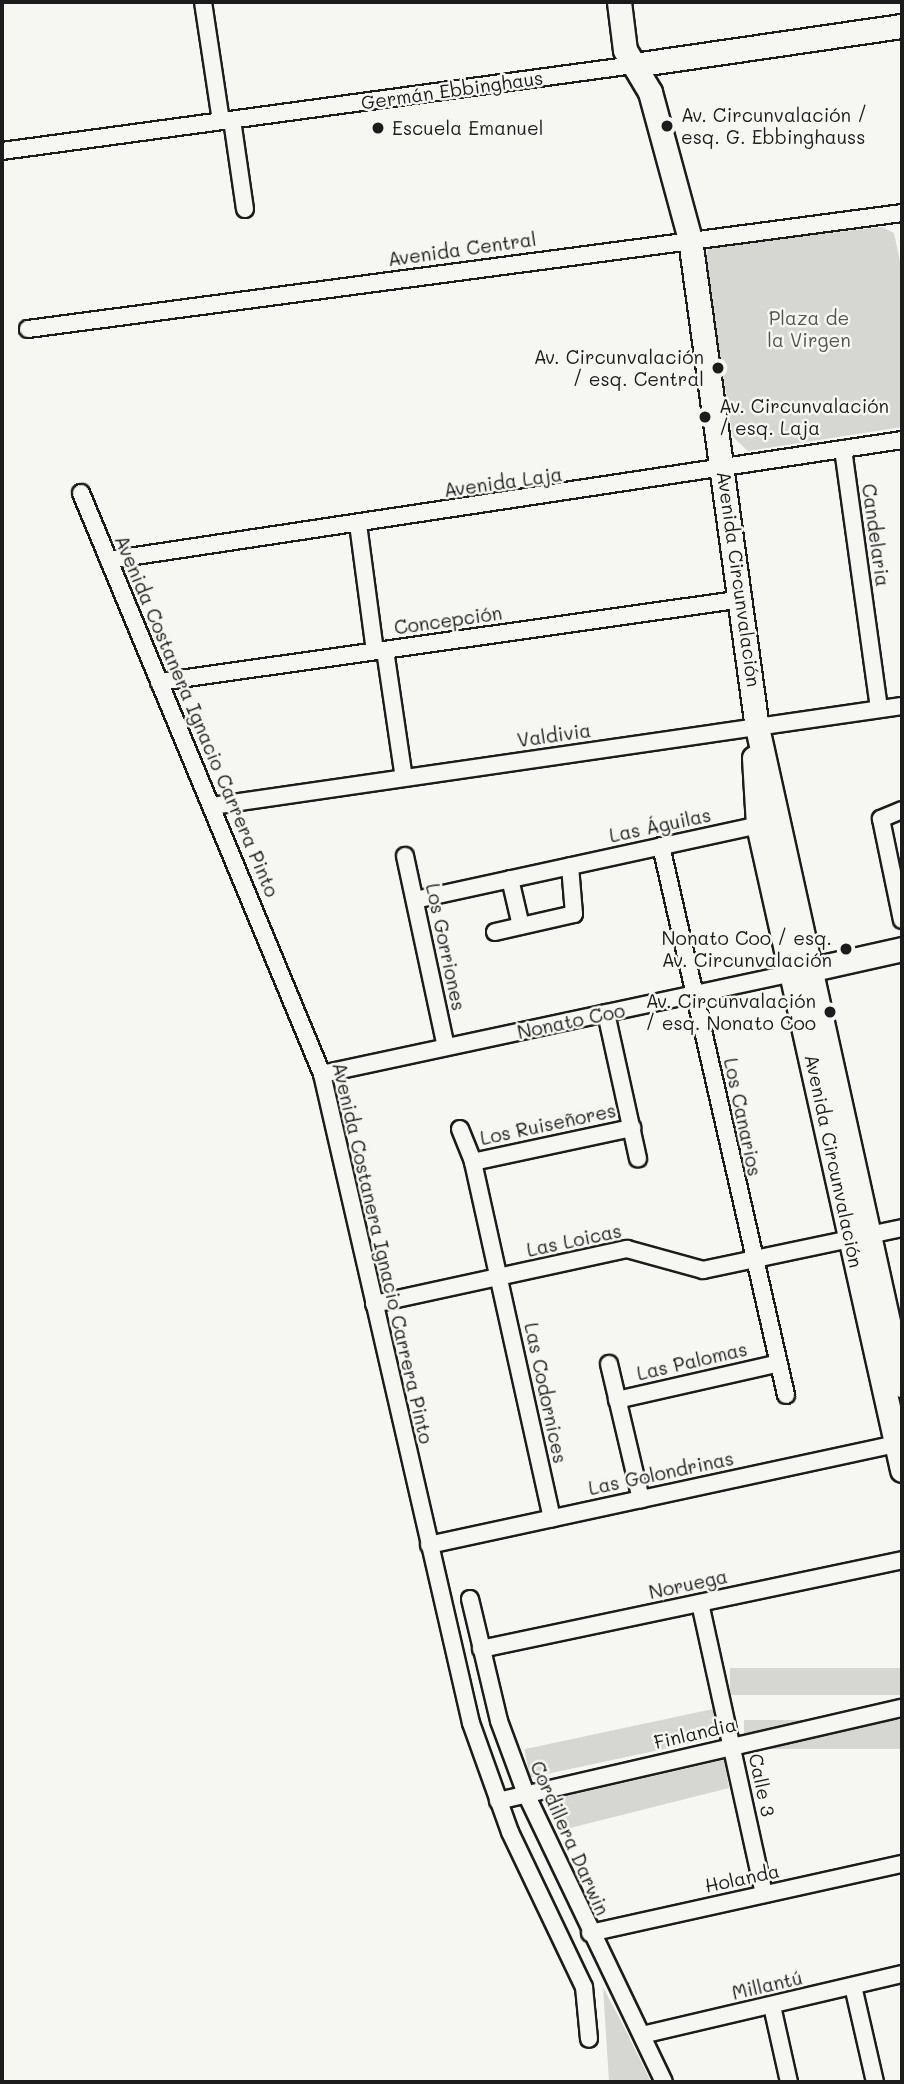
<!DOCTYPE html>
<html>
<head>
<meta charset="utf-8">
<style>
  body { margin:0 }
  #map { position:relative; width:904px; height:2084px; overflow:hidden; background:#f6f6f2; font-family:Mali,sans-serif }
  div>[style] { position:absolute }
  .green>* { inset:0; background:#d6d6d2; transform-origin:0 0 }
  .roads { filter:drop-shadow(2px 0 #1c1c1c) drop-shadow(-2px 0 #1c1c1c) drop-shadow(0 2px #1c1c1c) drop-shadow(0 -2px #1c1c1c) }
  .street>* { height:16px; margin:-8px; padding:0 8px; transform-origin:8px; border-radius:8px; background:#f6f6f2 }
  .secondary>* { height:23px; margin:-11.5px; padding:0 11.5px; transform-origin:11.5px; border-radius:11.5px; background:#f6f6f2 }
  .dots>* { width:19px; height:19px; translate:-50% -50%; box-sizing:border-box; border:4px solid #f6f6f2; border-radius:50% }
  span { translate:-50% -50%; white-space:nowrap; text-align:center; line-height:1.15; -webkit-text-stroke:5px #f6f6f2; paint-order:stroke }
  .street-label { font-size:19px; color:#1c1c1c }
  .poi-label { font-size:19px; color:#1c1c1c }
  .left { translate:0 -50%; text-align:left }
  .right { translate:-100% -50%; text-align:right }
  .park-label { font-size:19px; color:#545453 }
  .frame { position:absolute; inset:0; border:4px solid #1c1c1c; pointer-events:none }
</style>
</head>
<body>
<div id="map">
  <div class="green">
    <div style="clip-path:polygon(882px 227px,894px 233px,902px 271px,902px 427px,748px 451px,733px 437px,704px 256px,711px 246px)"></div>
    <div style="left:902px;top:1668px;width:27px;height:172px;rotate:90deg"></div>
    <div style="left:713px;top:1709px;width:29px;height:193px;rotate:78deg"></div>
    <div style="left:902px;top:1720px;width:29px;height:158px;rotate:90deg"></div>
    <div style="clip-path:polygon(724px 1760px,729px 1788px,566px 1829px,554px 1799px)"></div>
    <div style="clip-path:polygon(603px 1987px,625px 2029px,651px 2082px,609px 2082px)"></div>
  </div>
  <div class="roads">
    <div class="street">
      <div style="left:203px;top:2px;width:120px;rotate:81.4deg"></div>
      <div style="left:232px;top:120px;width:90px;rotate:81.7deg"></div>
      <div style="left:2px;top:151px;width:638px;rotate:-7.75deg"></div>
      <div style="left:28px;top:329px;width:882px;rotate:-7.56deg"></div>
      <div style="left:843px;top:449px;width:262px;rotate:82.1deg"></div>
      <div style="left:81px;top:493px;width:629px;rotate:67.47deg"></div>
      <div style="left:322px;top:1074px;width:666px;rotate:77.07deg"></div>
      <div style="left:471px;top:1723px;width:116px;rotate:70.3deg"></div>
      <div style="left:510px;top:1832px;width:172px;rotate:64.5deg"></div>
      <div style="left:584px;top:1987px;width:52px;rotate:84.5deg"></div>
      <div style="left:358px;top:524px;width:128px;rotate:82.4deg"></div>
      <div style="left:109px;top:560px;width:802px;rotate:-8.6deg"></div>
      <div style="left:385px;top:650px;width:129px;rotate:81.6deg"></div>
      <div style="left:159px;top:682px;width:590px;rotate:-8.09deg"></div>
      <div style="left:212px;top:806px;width:697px;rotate:-8.25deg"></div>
      <div style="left:902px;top:810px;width:23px;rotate:157deg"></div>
      <div style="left:881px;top:819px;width:103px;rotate:78.3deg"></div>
      <div style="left:661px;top:846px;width:563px;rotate:77.17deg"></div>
      <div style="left:405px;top:856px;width:195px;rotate:77.9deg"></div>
      <div style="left:510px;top:879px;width:48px;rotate:76.8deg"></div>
      <div style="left:415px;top:900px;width:351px;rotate:-12.3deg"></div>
      <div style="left:495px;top:932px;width:81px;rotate:-12.8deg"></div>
      <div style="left:574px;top:914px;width:48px;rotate:-94.8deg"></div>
      <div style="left:606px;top:1013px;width:149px;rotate:77.6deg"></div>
      <div style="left:322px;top:1074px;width:481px;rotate:-12.1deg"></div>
      <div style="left:460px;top:1129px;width:35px;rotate:68deg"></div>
      <div style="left:473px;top:1162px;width:365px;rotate:77.5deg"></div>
      <div style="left:473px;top:1162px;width:163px;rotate:-12.1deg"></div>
      <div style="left:374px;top:1304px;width:259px;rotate:-12.3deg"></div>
      <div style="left:627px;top:1249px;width:79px;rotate:15.4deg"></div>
      <div style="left:703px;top:1270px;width:203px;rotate:-11.9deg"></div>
      <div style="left:609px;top:1364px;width:139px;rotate:76.7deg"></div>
      <div style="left:617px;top:1400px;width:163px;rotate:-12.8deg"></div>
      <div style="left:429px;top:1545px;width:484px;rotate:-12.2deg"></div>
      <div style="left:470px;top:1599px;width:125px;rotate:76.6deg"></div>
      <div style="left:499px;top:1721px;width:78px;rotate:69.7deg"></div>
      <div style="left:526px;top:1794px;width:319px;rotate:64.4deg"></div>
      <div style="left:700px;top:1603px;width:298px;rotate:77.6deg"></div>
      <div style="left:481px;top:1649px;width:430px;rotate:-11.9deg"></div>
      <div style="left:498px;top:1801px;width:415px;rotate:-13deg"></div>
      <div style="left:590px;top:1933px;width:320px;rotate:-12.5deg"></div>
      <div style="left:853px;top:1986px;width:98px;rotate:77.1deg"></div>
      <div style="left:772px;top:2006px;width:78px;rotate:77.4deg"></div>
      <div style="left:642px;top:2035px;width:267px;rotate:-13.2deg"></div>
    </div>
    <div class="secondary">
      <div style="left:619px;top:2px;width:48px;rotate:82.9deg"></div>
      <div style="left:625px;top:50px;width:49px;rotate:59.2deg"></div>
      <div style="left:650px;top:92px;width:152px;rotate:74.8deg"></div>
      <div style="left:690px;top:239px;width:493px;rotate:82.2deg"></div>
      <div style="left:757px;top:727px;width:674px;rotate:77.57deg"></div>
      <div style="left:634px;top:65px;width:271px;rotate:-8.3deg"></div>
      <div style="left:754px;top:758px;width:67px;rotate:86.6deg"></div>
      <div style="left:758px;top:825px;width:661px;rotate:77.41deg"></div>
      <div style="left:795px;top:973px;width:110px;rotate:-12.6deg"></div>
    </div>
  </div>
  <div class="dots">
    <div style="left:667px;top:126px;background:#1c1c1c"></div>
    <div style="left:378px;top:128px;background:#1c1c1c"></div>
    <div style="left:718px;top:368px;background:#1c1c1c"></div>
    <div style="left:705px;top:417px;background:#1c1c1c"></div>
    <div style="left:846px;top:949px;background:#1c1c1c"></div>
    <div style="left:830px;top:1012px;background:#1c1c1c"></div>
  </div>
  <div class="street-label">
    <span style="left:452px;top:90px;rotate:-8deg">Germán Ebbinghaus</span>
    <span style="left:462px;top:249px;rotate:-8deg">Avenida Central</span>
    <span style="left:503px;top:482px;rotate:-8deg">Avenida Laja</span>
    <span style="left:876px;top:535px;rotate:82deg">Candelaria</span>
    <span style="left:739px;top:579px;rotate:82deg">Avenida Circunvalación</span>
    <span style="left:448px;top:620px;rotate:-8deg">Concepción</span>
    <span style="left:197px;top:716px;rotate:67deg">Avenida Costanera Ignacio Carrera Pinto</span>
    <span style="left:554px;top:735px;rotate:-8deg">Valdivia</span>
    <span style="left:660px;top:825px;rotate:-12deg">Las Águilas</span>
    <span style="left:446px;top:947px;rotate:78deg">Los Gorriones</span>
    <span style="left:571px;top:1021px;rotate:-12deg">Nonato Coo</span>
    <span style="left:743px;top:1117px;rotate:78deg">Los Canarios</span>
    <span style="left:548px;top:1124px;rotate:-12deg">Los Ruiseñores</span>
    <span style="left:834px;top:1161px;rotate:78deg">Avenida Circunvalación</span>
    <span style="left:574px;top:1240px;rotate:-12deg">Las Loicas</span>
    <span style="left:383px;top:1253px;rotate:77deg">Avenida Costanera Ignacio Carrera Pinto</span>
    <span style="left:692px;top:1361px;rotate:-13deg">Las Palomas</span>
    <span style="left:546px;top:1393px;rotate:78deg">Las Codornices</span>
    <span style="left:661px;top:1473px;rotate:-12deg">Las Golondrinas</span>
    <span style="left:688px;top:1584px;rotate:-12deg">Noruega</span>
    <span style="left:695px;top:1733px;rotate:-13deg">Finlandia</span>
    <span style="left:762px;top:1785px;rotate:78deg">Calle 3</span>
    <span style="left:570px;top:1838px;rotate:66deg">Cordillera Darwin</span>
    <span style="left:742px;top:1878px;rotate:-12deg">Holanda</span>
    <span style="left:767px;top:1985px;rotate:-13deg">Millantú</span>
  </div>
  <div class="poi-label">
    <span class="left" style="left:681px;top:126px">Av. Circunvalación /<br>esq. G. Ebbinghauss</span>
    <span class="left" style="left:392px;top:128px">Escuela Emanuel</span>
    <span class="right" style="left:704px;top:368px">Av. Circunvalación<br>/ esq. Central</span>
    <span class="left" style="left:719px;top:417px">Av. Circunvalación<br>/ esq. Laja</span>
    <span class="right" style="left:832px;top:949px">Nonato Coo / esq.<br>Av. Circunvalación</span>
    <span class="right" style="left:816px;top:1012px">Av. Circunvalación<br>/ esq. Nonato Coo</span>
  </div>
  <div class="park-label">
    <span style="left:809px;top:329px">Plaza de<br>la Virgen</span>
  </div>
  <div class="frame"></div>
</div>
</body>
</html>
